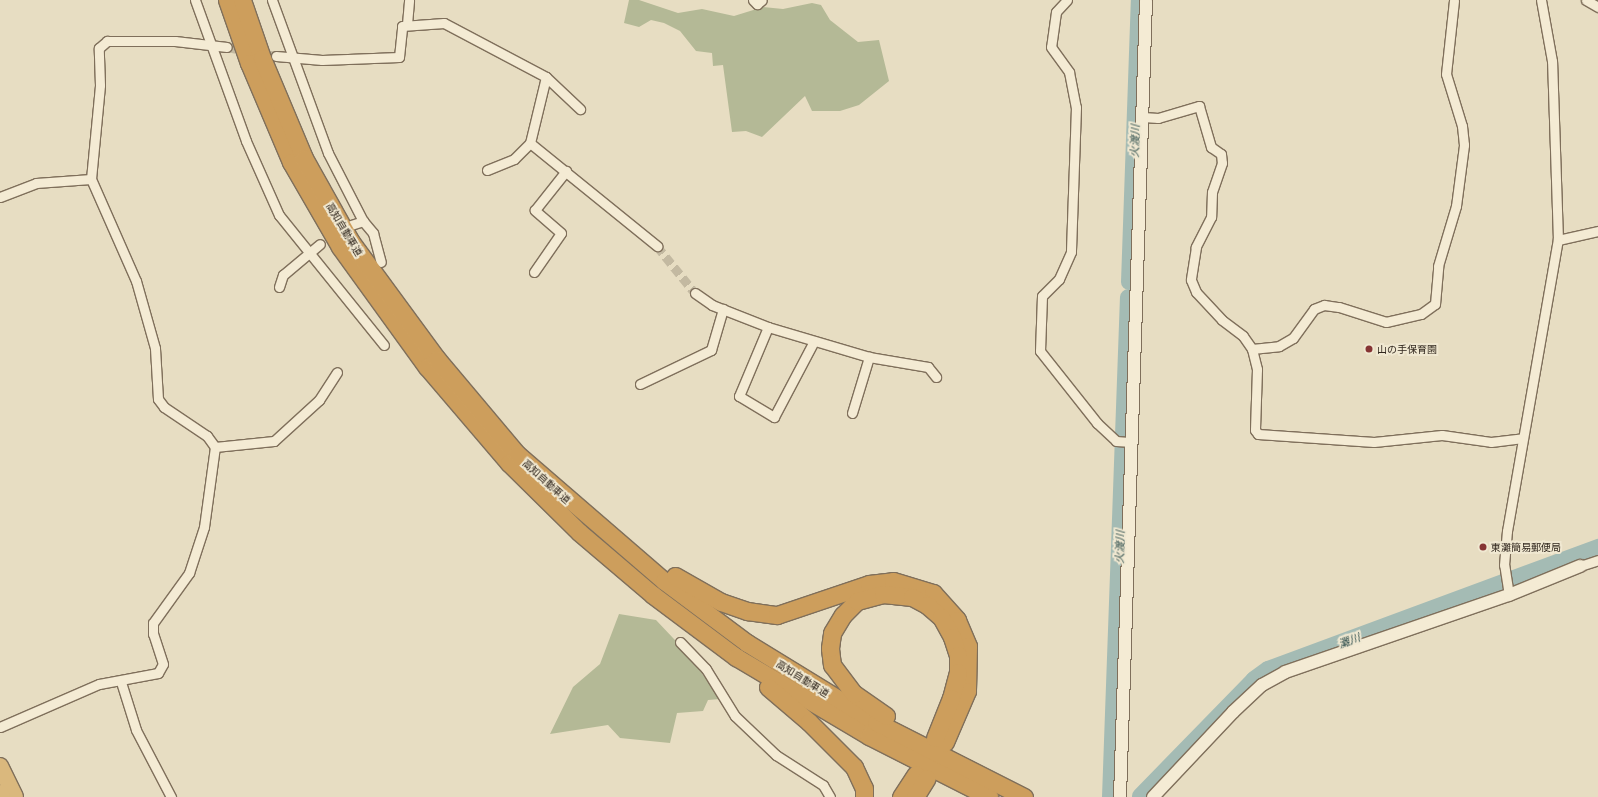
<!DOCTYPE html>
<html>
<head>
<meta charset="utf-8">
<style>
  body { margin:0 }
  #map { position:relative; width:1598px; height:797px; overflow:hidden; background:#e7ddc2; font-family:Georgia,"Noto Sans JP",serif }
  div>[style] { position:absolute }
  .cemetery>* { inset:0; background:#b4b996 }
  .river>* { height:16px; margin:-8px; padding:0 8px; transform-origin:8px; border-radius:8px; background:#a4bbb4 }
  .minor-tunnel>* { height:9px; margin-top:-4.5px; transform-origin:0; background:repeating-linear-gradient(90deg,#c3b9a1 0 9px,transparent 0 13.5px) }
  .roads { filter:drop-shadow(1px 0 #7f6f5b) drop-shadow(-1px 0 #7f6f5b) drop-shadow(0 1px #7f6f5b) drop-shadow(0 -1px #7f6f5b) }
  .minor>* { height:9px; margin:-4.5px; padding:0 4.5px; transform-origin:4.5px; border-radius:4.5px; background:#f4ebd4 }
  .tertiary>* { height:12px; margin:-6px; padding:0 6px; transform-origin:6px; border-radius:6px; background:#f4ebd4 }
  .trunk>* { height:16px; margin:-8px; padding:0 8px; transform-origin:8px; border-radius:8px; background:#dab87d }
  .motorway>* { height:17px; margin:-8.5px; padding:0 8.5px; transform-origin:8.5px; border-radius:8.5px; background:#cd9e5c }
  .dots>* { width:11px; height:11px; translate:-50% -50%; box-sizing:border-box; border:2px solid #f0e8d1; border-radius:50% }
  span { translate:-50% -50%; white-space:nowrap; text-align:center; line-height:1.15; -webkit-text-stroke:4px #f0e8d1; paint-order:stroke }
  .street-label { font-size:10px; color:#31271e }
  .poi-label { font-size:10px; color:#31271e }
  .left { translate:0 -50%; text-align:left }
  .water-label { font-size:11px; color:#2f4f4d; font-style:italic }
</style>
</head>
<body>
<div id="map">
  <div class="cemetery">
    <div style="clip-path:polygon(629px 0,639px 0,678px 13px,702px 9px,734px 16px,763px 7px,783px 9px,812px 3px,821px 5px,830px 20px,858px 42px,879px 40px,889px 81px,859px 105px,840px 111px,812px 111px,805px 96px,762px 137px,746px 131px,732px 132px,723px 65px,713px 66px,712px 53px,696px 51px,680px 31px,664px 23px,651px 20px,639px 27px,624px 23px)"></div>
    <div style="clip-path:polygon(619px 614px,656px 620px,690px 656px,720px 699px,708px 700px,703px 711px,677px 713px,670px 743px,620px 738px,608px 725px,550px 734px,573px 687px,600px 664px)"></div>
  </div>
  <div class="river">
    <div style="left:1129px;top:282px;width:282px;rotate:-88deg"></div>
    <div style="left:1140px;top:796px;width:163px;rotate:-45.7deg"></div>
    <div style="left:1254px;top:679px;width:17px;rotate:-36deg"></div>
    <div style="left:1268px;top:669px;width:352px;rotate:-20.3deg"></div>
    <div style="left:1110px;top:797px;width:500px;rotate:-87.94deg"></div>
  </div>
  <div class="minor-tunnel">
    <div style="left:227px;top:47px;width:50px;rotate:10.4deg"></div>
    <div style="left:657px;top:246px;width:60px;rotate:51deg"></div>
  </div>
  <div class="roads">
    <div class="minor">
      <div style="left:195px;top:0;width:150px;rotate:70.1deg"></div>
      <div style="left:246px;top:141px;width:81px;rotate:66deg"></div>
      <div style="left:279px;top:215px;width:167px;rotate:51.1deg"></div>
      <div style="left:272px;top:0;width:163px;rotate:69.9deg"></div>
      <div style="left:328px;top:153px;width:76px;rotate:62.8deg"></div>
      <div style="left:363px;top:221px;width:16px;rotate:50deg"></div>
      <div style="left:373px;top:233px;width:30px;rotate:75deg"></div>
      <div style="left:753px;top:0;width:6px;rotate:45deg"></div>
      <div style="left:757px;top:4px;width:6px;rotate:-39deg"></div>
      <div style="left:1067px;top:0;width:16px;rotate:133deg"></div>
      <div style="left:1056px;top:12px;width:35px;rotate:98deg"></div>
      <div style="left:1051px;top:47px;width:31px;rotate:54deg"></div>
      <div style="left:1069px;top:72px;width:36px;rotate:79deg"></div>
      <div style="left:1076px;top:107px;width:145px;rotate:92deg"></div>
      <div style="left:1071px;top:252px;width:30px;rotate:114deg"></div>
      <div style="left:1059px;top:279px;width:24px;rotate:135deg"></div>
      <div style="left:1042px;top:296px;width:55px;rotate:92.1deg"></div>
      <div style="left:1040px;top:351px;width:92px;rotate:51.6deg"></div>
      <div style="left:1097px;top:423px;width:26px;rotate:43deg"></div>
      <div style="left:1116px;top:441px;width:16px;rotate:4deg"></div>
      <div style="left:1586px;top:0;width:14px;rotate:30deg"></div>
      <div style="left:407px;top:24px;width:24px;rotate:-85deg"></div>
      <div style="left:276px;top:56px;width:46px;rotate:5deg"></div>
      <div style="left:322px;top:60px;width:77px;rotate:-2.2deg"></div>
      <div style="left:399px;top:57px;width:31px;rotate:-84deg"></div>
      <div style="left:402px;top:26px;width:42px;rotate:-4.1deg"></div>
      <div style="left:444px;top:23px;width:115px;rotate:27.9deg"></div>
      <div style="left:546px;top:77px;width:47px;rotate:43.3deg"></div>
      <div style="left:1143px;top:117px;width:15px;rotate:4deg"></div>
      <div style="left:1158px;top:118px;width:43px;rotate:-16.3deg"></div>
      <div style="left:1199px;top:106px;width:43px;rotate:73.7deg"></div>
      <div style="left:1211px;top:147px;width:12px;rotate:35deg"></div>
      <div style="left:1221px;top:154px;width:9px;rotate:84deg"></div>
      <div style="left:1222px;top:163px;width:31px;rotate:109deg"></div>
      <div style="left:1212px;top:192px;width:25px;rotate:92deg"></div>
      <div style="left:1211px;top:217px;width:34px;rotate:117deg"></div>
      <div style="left:1196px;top:247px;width:33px;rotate:99deg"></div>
      <div style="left:1191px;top:280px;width:13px;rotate:67deg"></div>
      <div style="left:1196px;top:292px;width:38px;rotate:47deg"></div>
      <div style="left:1222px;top:320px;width:26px;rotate:37deg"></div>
      <div style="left:1243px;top:336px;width:16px;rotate:55deg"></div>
      <div style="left:1252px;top:349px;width:21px;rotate:76deg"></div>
      <div style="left:1257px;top:369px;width:61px;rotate:91.9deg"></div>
      <div style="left:1255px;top:430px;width:5px;rotate:53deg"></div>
      <div style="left:1258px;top:434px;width:116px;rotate:3.9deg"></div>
      <div style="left:1374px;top:442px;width:68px;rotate:-5.9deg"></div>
      <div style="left:1442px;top:435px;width:49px;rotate:8.1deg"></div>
      <div style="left:1491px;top:442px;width:32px;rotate:-7deg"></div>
      <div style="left:530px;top:143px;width:164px;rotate:39deg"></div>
      <div style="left:487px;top:170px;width:29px;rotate:-22deg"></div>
      <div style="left:514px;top:159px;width:23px;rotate:-45deg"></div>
      <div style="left:530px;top:143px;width:68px;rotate:-76.4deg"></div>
      <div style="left:0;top:197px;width:39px;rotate:-21deg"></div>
      <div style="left:36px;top:183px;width:55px;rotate:-4.2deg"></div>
      <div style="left:351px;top:225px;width:13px;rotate:-18deg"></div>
      <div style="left:1558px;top:240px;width:41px;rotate:-12.7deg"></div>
      <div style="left:534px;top:272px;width:47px;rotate:-55.3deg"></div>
      <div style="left:561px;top:233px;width:35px;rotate:-139deg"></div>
      <div style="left:535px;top:210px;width:50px;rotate:-51.5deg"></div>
      <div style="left:279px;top:287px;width:13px;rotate:-72deg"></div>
      <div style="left:283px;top:275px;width:48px;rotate:-40deg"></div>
      <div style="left:695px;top:293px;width:21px;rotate:35deg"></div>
      <div style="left:712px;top:305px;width:60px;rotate:21.4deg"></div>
      <div style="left:768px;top:327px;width:105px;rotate:16.5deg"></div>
      <div style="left:869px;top:357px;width:60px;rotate:9.6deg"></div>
      <div style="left:928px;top:367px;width:13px;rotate:51deg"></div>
      <div style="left:768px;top:327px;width:75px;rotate:112.8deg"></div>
      <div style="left:739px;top:396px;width:41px;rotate:31deg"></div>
      <div style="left:774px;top:417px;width:86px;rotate:-62.2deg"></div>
      <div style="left:1252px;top:349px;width:27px;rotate:-6deg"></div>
      <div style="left:1279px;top:346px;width:16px;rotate:-30deg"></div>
      <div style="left:1293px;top:338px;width:36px;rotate:-54deg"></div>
      <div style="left:1314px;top:309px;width:11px;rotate:-22deg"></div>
      <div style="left:1324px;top:305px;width:15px;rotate:8deg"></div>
      <div style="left:1339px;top:307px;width:49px;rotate:17.7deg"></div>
      <div style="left:1386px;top:322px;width:36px;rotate:-13deg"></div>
      <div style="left:1421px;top:314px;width:17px;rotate:-36deg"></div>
      <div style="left:1435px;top:304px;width:38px;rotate:-85deg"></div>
      <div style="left:1438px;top:266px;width:63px;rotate:-73.3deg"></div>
      <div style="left:1456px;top:206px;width:62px;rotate:-82.5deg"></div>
      <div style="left:1464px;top:145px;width:19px;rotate:-96deg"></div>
      <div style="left:1462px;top:126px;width:54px;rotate:-107.1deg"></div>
      <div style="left:1446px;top:74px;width:74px;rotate:-83.8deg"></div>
      <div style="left:640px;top:384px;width:79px;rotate:-25.6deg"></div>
      <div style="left:711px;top:350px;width:43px;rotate:-73.7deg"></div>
      <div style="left:852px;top:413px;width:59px;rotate:-73.1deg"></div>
      <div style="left:215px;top:447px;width:59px;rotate:-5.8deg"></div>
      <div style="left:274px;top:441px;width:61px;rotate:-42.3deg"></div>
      <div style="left:319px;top:400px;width:33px;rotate:-57deg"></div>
      <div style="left:1580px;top:566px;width:19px;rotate:-18deg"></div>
      <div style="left:1509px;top:595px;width:30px;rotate:-99deg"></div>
      <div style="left:1504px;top:565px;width:34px;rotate:-85deg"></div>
      <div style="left:1507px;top:531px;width:295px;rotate:-80.1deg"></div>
      <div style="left:1558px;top:240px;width:179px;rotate:-91.9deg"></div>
      <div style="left:1552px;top:61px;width:62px;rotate:-100.2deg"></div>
      <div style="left:680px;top:642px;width:37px;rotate:46deg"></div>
      <div style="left:706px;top:669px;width:55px;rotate:58.3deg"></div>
      <div style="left:735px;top:716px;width:57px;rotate:43.6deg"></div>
      <div style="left:776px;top:755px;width:56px;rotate:32.6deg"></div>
      <div style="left:823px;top:785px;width:14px;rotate:60deg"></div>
      <div style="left:121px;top:682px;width:50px;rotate:72.6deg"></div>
      <div style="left:136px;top:730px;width:76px;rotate:62.4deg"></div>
      <div style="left:0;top:727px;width:108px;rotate:-23.5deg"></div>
      <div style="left:99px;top:684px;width:60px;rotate:-10.6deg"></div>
      <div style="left:158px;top:673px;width:10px;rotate:-61deg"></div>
      <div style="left:163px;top:664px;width:32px;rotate:-108deg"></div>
      <div style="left:153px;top:634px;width:11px;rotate:-90deg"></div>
      <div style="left:153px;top:623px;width:62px;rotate:-54.2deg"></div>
      <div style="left:189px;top:573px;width:48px;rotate:-71.9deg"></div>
      <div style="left:204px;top:527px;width:81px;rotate:-82.2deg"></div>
      <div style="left:215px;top:447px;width:14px;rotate:-126deg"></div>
      <div style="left:207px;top:436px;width:52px;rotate:-146deg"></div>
      <div style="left:164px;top:407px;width:10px;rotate:-127deg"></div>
      <div style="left:158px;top:399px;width:51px;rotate:-93.4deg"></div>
      <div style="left:155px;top:348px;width:70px;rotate:-105.8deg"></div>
      <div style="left:136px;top:281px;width:111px;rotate:-113.8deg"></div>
      <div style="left:91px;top:179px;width:94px;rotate:-84.5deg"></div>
      <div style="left:100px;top:85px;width:37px;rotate:-92deg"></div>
      <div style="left:99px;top:48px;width:11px;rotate:-41deg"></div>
      <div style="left:107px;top:41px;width:68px"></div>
      <div style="left:175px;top:41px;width:52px;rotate:6.6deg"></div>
    </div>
    <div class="tertiary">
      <div style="left:1120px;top:797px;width:797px;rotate:-88.13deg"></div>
      <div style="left:1153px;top:797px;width:117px;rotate:-46.7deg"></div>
      <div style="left:1233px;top:712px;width:40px;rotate:-43deg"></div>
      <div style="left:1262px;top:685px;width:26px;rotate:-29deg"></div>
      <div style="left:1285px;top:672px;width:237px;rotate:-19deg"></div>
      <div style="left:1509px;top:595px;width:77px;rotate:-22.2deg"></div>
    </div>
    <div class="trunk">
      <div style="left:0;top:766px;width:34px;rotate:64deg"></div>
      <div style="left:0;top:793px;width:4px;rotate:63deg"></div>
    </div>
    <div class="motorway">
      <div style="left:227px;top:0;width:67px;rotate:70.8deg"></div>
      <div style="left:249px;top:63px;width:108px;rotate:67deg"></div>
      <div style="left:291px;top:162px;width:98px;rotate:60deg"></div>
      <div style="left:340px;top:247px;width:148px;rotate:54.1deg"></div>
      <div style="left:427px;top:367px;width:126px;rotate:49.5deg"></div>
      <div style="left:509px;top:463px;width:98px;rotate:44.6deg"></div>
      <div style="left:579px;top:532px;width:97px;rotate:40.4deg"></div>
      <div style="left:653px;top:595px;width:104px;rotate:36.8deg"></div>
      <div style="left:736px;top:657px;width:155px;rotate:30.7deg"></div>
      <div style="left:869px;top:736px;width:135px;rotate:26.9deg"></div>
      <div style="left:242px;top:0;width:61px;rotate:71deg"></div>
      <div style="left:262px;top:58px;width:108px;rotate:67.2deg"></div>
      <div style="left:304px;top:158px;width:96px;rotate:60.8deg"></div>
      <div style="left:351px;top:242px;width:145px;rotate:53.7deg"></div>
      <div style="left:437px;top:359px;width:124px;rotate:49.9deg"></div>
      <div style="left:517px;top:454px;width:194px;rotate:40.8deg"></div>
      <div style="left:664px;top:581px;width:104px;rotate:36.8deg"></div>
      <div style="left:747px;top:643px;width:151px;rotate:31.5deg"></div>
      <div style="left:876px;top:722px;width:166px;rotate:26.9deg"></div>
      <div style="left:675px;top:576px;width:53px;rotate:29.5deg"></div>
      <div style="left:721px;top:602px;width:28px;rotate:19deg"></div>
      <div style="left:747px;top:611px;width:30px;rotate:8deg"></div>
      <div style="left:777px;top:615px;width:97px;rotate:-18.6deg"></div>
      <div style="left:869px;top:584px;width:24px;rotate:-7deg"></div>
      <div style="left:893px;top:581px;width:42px;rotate:16.7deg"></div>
      <div style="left:933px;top:593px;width:36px;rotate:48deg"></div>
      <div style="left:957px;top:620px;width:28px;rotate:67deg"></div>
      <div style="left:968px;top:646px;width:45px;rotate:91.3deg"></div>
      <div style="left:967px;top:691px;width:56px;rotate:113.3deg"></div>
      <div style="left:768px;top:687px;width:54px;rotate:40.5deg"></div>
      <div style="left:809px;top:722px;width:64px;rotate:45deg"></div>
      <div style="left:854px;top:767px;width:23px;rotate:65deg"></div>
      <div style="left:864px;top:788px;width:9px;rotate:90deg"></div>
      <div style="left:886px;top:716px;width:39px;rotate:-145deg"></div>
      <div style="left:854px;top:694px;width:36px;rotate:-127deg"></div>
      <div style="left:832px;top:665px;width:17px;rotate:-97deg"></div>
      <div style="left:830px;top:648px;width:15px;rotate:-82deg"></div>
      <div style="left:832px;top:633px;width:21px;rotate:-59deg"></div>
      <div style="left:843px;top:615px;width:20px;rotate:-45deg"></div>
      <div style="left:857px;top:601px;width:27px;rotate:-15deg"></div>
      <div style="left:883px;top:594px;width:29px;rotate:6deg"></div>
      <div style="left:912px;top:597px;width:17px;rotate:28deg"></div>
      <div style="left:927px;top:605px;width:18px;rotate:41deg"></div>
      <div style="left:941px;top:617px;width:23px;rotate:61deg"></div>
      <div style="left:952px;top:637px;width:19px;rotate:72deg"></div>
      <div style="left:958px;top:655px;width:17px;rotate:90deg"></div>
      <div style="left:958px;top:672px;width:27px;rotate:105deg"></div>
      <div style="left:951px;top:698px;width:43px;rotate:111.8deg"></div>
      <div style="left:901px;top:797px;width:27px;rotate:-57deg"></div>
      <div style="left:915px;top:797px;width:22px;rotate:-58deg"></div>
    </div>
  </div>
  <div class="dots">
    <div style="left:1369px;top:349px;background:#863433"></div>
    <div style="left:1483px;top:547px;background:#863433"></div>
  </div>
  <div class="street-label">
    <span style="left:345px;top:229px;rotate:59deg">高知自動車道</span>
    <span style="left:547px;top:481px;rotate:42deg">高知自動車道</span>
    <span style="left:803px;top:678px;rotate:32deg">高知自動車道</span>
  </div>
  <div class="poi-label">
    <span class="left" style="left:1377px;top:349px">山の手保育園</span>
    <span class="left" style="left:1491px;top:547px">東灘簡易郵便局</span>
  </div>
  <div class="water-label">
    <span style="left:1134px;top:141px;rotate:-88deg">火渡川</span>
    <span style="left:1119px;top:547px;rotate:-88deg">火渡川</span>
    <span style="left:1349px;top:640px;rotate:-20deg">灘川</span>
  </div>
</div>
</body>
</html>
